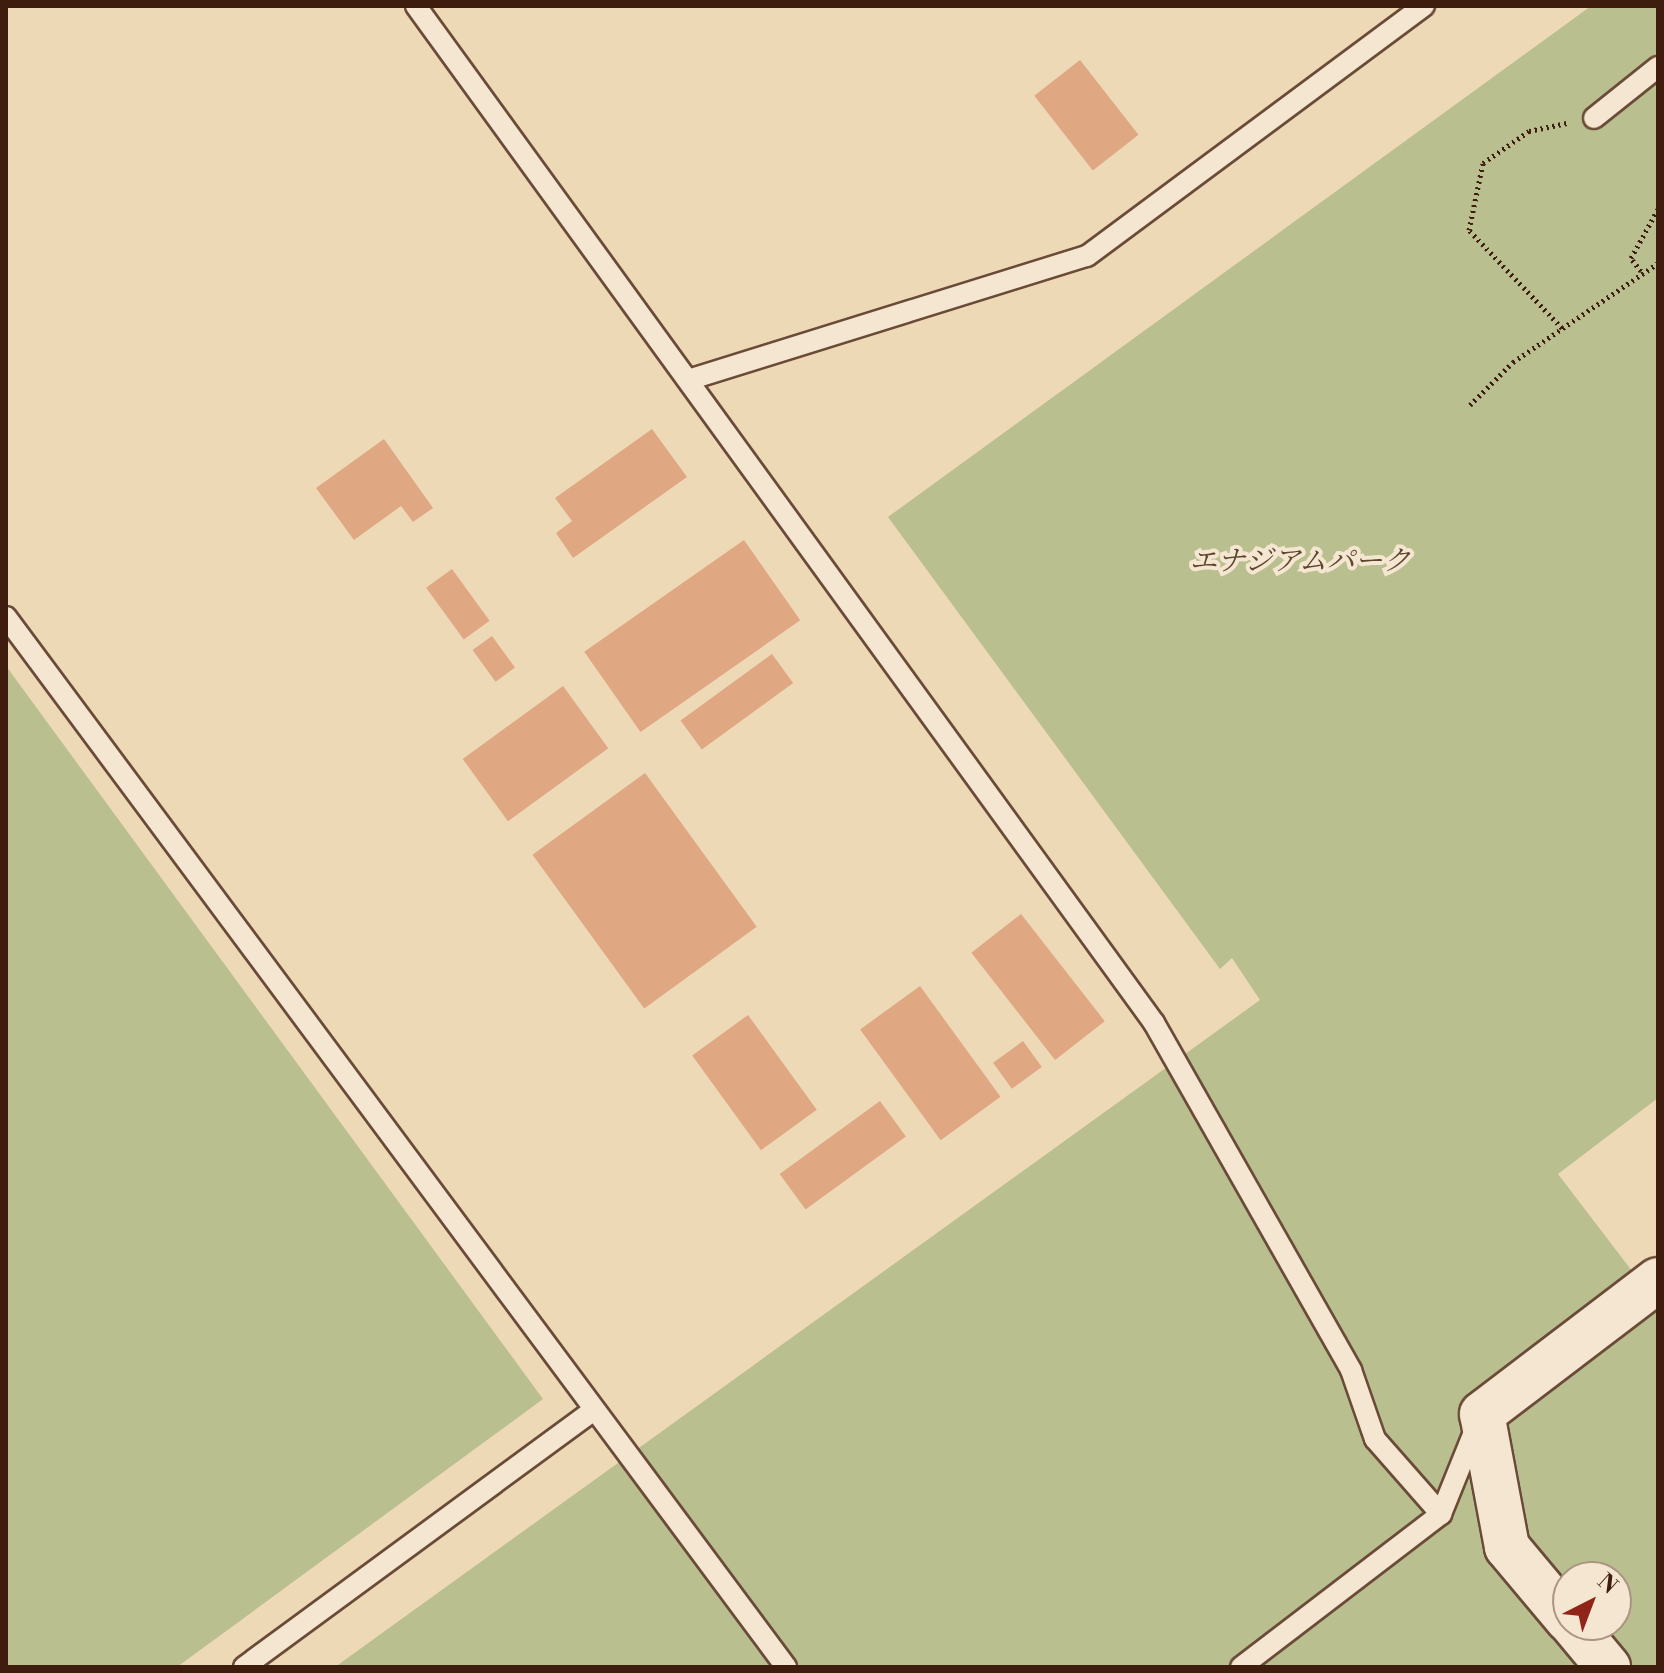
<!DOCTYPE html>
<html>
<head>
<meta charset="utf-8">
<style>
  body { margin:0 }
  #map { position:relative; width:1664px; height:1673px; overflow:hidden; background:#eed9b7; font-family:"Libre Bodoni","Noto Serif JP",serif }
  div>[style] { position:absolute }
  .green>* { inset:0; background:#b9bf8e }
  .building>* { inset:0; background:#dfa782; transform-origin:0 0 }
  .path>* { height:5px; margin-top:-2.5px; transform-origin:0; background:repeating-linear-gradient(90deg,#3e1c0e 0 2px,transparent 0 6px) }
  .roads { filter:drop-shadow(2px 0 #6a4b38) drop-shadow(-2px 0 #6a4b38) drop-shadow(0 2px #6a4b38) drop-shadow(0 -2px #6a4b38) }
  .lane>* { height:20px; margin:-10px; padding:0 10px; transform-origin:10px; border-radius:10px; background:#f4e6d0 }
  .secondary>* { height:44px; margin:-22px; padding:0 22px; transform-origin:22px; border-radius:22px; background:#f4e6d0 }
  span { translate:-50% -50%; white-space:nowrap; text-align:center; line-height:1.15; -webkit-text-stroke:8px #f4e6d0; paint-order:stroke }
  .park-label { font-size:28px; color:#5d452e; font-style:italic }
  .frame { position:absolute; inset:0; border:8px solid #3e1c0e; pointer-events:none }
  .north { position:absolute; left:1552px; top:1561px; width:80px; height:80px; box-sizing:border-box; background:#f4e6d0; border:2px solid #ab9582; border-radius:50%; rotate:42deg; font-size:22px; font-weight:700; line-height:32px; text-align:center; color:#3e1c0e }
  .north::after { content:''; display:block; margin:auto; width:28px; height:36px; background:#8f2418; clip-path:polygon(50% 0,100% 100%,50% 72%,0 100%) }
</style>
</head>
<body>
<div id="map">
  <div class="green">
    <div style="clip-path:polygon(evenodd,1591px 6px,1658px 6px,1658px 1098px,1558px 1174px,1658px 1305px,1658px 1667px,335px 1667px,1260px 1000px,1232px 958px,1220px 969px,888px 517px,1591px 6px,1568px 1577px,1616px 1577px,1616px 1625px,1568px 1625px,1568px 1577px)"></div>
    <div style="clip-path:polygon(6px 666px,543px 1399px,177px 1667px,6px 1667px)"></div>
  </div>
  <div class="building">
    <div style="left:1080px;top:60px;width:95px;height:58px;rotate:52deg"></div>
    <div style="clip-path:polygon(652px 429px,687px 477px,573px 558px,556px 533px,572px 521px,555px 498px)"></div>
    <div style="clip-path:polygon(384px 439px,433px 508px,413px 522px,401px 506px,354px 540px,316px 488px)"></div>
    <div style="left:744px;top:540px;width:98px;height:195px;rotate:55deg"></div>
    <div style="left:452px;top:569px;width:64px;height:32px;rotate:54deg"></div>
    <div style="left:492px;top:636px;width:39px;height:24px;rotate:54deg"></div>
    <div style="left:772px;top:654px;width:36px;height:113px;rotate:54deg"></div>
    <div style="left:563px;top:686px;width:77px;height:124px;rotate:54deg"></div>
    <div style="left:645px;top:773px;width:190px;height:139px;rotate:54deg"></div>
    <div style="left:1021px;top:914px;width:136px;height:63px;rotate:52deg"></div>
    <div style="left:920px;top:986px;width:137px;height:74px;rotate:54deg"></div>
    <div style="left:748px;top:1015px;width:117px;height:69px;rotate:54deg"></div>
    <div style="left:1023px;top:1041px;width:32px;height:37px;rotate:54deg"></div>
    <div style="left:880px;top:1101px;width:44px;height:124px;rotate:54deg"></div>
  </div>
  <div class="path">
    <div style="left:1641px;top:271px;width:16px;rotate:-128deg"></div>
    <div style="left:1631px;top:258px;width:56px;rotate:-61.1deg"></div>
    <div style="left:1562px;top:328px;width:135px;rotate:-133.5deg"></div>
    <div style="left:1469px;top:230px;width:68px;rotate:-78.2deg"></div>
    <div style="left:1483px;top:163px;width:56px;rotate:-34.8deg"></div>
    <div style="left:1529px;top:131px;width:40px;rotate:-12deg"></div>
    <div style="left:1470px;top:405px;width:61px;rotate:-45deg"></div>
    <div style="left:1513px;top:362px;width:176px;rotate:-34.3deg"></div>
  </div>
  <div class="roads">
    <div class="lane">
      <div style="left:416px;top:6px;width:1257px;rotate:54.03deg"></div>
      <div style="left:1154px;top:1023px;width:399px;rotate:60.4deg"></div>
      <div style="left:1351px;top:1370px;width:73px;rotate:70.8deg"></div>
      <div style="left:1375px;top:1439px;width:100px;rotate:48.7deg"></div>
      <div style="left:1594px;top:118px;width:82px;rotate:-38.6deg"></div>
      <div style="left:688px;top:380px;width:418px;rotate:-17.3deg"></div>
      <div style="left:1087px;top:256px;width:420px;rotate:-36.6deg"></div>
      <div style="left:6px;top:617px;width:1308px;rotate:53.39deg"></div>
      <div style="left:244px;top:1667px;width:434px;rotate:-36.3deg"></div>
      <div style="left:1241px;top:1667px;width:252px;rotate:-37.4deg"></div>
      <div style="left:1441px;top:1514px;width:96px;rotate:-68deg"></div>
    </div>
    <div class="secondary">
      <div style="left:1568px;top:1620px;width:95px;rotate:-129.9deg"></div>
      <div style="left:1507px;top:1547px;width:135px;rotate:-100.6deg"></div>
      <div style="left:1482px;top:1414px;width:221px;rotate:-37.3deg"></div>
      <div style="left:1573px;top:1625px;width:55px;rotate:50.2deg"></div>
    </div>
  </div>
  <div class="park-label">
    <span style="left:1300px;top:562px">エナジアムパーク</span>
  </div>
  <div class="frame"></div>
  <div class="north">N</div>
</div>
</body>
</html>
